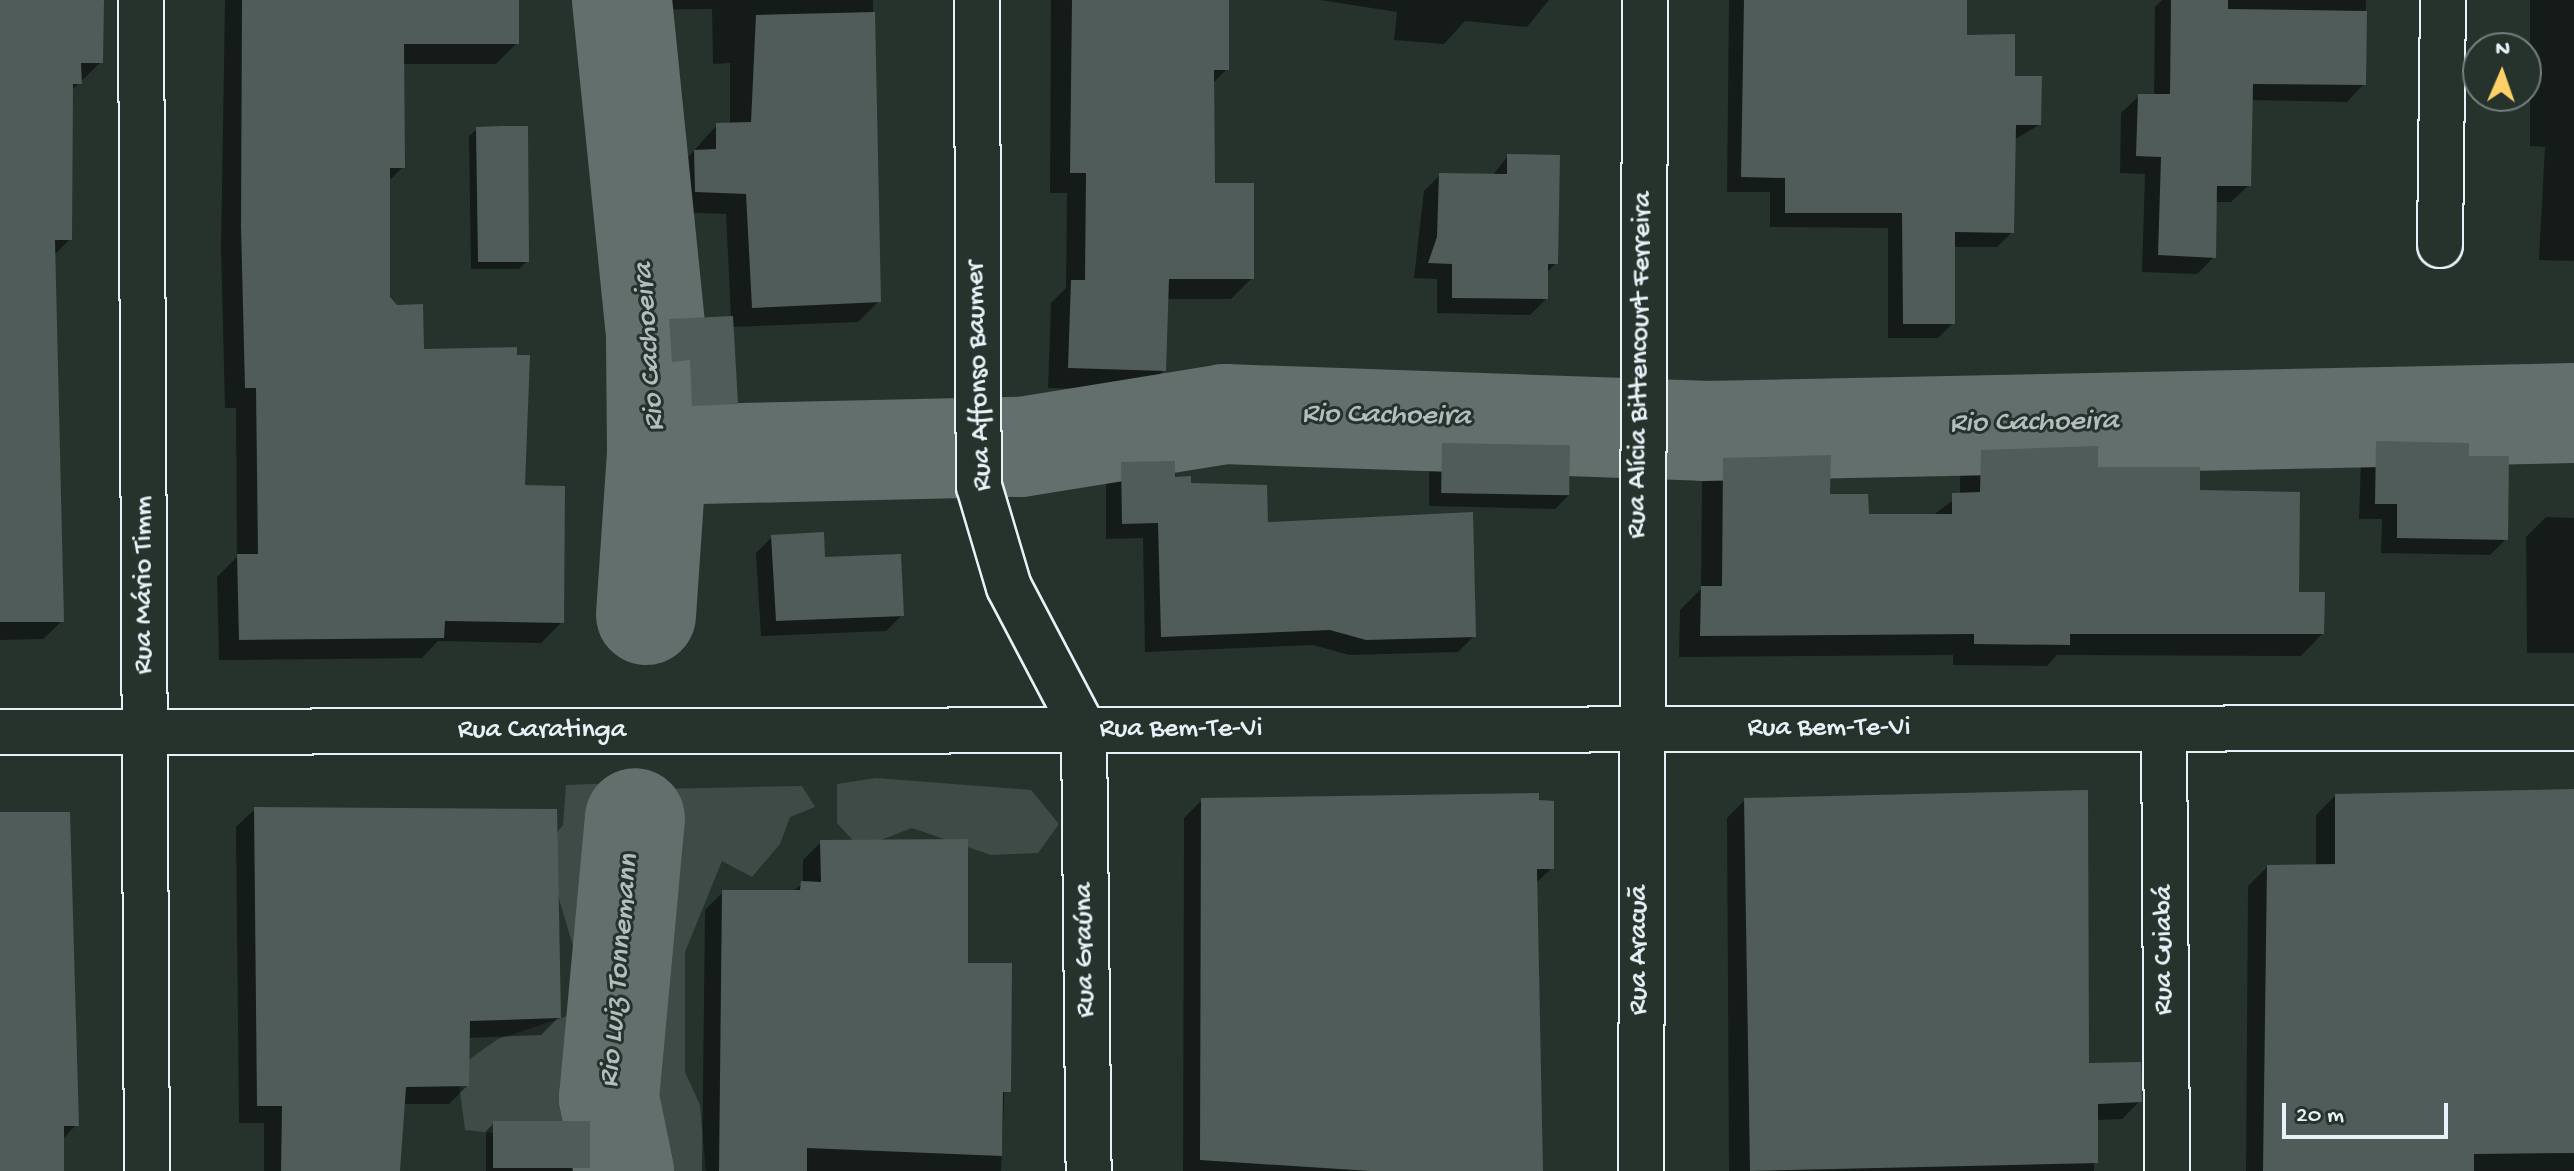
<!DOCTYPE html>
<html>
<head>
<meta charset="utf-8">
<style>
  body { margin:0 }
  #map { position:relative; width:2574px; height:1171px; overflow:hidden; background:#26332d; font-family:"Gochi Hand",sans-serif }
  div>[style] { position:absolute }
  .green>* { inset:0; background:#3e4b47 }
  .shadow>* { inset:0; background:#0007 }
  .river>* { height:100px; margin:-50px; padding:0 50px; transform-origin:50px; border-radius:50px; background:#636f6d }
  .building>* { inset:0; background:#505c59; transform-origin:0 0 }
  .roads { filter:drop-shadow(2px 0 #e8f1f8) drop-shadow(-2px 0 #e8f1f8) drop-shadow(0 2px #e8f1f8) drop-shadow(0 -2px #e8f1f8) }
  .minor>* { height:44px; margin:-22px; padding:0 22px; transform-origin:22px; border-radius:22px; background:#26332d }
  span { translate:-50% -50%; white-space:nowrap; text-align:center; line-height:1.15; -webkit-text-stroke:6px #26332d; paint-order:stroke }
  .street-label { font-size:28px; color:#e8f1f8 }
  .water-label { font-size:30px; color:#b3bdc0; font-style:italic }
  .north { position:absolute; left:2462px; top:32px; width:80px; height:80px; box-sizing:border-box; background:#26332d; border:2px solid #747f7e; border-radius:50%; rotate:2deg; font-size:22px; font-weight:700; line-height:32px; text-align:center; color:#e8f1f8 }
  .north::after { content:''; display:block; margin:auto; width:28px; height:36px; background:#ffd166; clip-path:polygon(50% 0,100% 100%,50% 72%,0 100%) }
  .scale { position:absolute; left:2282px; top:1103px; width:166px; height:36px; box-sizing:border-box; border:4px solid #e8f1f8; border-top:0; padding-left:10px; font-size:24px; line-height:28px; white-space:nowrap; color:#e8f1f8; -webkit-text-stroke:6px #26332d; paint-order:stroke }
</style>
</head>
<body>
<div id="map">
  <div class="green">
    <div style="clip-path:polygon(876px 778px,1031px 790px,1059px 824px,1038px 853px,991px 855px,912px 828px,860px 848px,837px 823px,837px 784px)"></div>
    <div style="clip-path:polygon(618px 783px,619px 999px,598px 1095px,613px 1149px,656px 789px,802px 786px,815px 807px,790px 817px,780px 844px,752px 877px,722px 861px,685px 952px,685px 1072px,700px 1105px,706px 1171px,586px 1171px,588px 1142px,465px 1130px,457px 1068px,498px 1039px,570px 1015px,578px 963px,544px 848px,563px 825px,566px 785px)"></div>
  </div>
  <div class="shadow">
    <div style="clip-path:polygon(0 0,104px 0,101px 62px,71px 91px,70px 239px,54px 255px,62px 621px,43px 639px,0 640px)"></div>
    <div style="clip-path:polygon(225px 0,517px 0,517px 43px,496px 64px,402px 64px,403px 167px,388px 182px,388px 298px,422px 351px,514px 357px,523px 487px,562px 622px,541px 643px,438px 641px,422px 658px,219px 660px,217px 577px,237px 557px,236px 408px,225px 408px,221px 248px)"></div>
    <div style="clip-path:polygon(608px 0,873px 0,879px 301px,858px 322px,731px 327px,736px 403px,720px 419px,677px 421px,674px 375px,657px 377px,654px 337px,670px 321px,731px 318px,726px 214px,675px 212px,674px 173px,717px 125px,730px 124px,730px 63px,713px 64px,712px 9px,609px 10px)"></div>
    <div style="clip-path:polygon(1051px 0,1227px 0,1227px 69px,1212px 84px,1213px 185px,1252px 278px,1231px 299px,1166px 299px,1164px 370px,1143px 390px,1048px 388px,1051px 303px,1066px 288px,1067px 193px,1050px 193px)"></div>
    <div style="clip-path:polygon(1320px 0,1549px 0,1527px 27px,1465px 21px,1444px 44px,1394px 40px,1397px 12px)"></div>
    <div style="clip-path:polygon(1729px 0,1965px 0,1965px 37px,2013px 78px,2039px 125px,2014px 140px,2012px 232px,1997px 247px,1953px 247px,1953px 323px,1938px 338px,1888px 338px,1888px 228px,1770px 227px,1770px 192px,1727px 192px)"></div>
    <div style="clip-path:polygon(2162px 0,2366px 0,2364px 84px,2347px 102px,2250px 100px,2249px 185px,2231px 202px,2215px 202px,2214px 257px,2197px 274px,2142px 272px,2145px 174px,2120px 173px,2121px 113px,2139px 96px,2154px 96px,2155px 7px)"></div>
    <div style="clip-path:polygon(2530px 0,2574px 0,2574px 261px,2539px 260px,2545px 147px,2530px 146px)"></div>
    <div style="clip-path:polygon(477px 129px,527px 261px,519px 269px,471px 269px,469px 136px)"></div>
    <div style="clip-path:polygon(1508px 156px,1556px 263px,1546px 273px,1546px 299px,1530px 315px,1437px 313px,1437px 279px,1414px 278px,1424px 191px,1440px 175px,1492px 176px)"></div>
    <div style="clip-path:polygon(2377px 443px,2467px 458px,2506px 539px,2490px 555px,2381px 553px,2382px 519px,2359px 519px,2361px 459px)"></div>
    <div style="clip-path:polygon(1443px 445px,1569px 495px,1555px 509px,1429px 506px,1429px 459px)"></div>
    <div style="clip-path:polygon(1982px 452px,2198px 492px,2297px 594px,2322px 634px,2301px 656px,2057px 655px,2047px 666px,1953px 665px,1953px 655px,1679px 657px,1680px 610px,1701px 589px,1702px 482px,1724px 460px,1867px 516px,1932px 516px,1960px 495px,1960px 474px)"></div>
    <div style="clip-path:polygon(1122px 464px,1189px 485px,1474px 636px,1458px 652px,1349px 655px,1313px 645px,1145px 652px,1143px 538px,1106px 539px,1106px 480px)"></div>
    <div style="clip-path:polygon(2546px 517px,2574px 518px,2574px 653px,2527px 653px,2526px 537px)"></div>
    <div style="clip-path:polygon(772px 537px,823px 559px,902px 615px,886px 631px,761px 636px,756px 553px)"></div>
    <div style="clip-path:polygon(2574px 791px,2574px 1171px,2246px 1171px,2248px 886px,2267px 867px,2316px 866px,2316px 815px,2335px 796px)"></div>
    <div style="clip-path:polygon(1202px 800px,1552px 868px,1535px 884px,1540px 1171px,1183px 1171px,1184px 818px)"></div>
    <div style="clip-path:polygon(1745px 800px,2140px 1101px,2122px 1119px,2096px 1120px,2094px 1171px,1729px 1171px,1727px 818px)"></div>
    <div style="clip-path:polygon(255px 809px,559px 1017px,541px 1035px,468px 1038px,467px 1086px,449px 1104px,398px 1104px,398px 1171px,264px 1171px,264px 1123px,239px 1123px,236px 827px)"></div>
    <div style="clip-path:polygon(0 814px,76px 1125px,62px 1140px,62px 1171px,0 1171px)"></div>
    <div style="clip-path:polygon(821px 842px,966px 965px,1010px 965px,1001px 1171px,702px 1171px,705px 910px,723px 892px,792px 892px,803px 883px,803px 860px)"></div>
    <div style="clip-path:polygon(494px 1123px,588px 1123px,588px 1171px,486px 1171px,486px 1131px)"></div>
  </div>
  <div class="river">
    <div style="left:622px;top:0;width:339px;rotate:84.2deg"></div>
    <div style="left:656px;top:337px;width:118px;rotate:89.5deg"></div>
    <div style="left:657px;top:455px;width:364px;rotate:-1.3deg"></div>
    <div style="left:1021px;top:447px;width:206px;rotate:-9.2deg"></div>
    <div style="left:1224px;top:414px;width:479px;rotate:2deg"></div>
    <div style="left:1703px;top:431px;width:871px;rotate:-1.18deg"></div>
    <div style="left:646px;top:615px;width:160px;rotate:-86.1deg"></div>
    <div style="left:624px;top:1171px;width:75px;rotate:-101.6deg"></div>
    <div style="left:609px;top:1098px;width:281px;rotate:-84.7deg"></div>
  </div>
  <div class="building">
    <div style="clip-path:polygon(0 0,104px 0,103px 63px,81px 63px,82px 84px,73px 84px,72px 240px,55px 240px,64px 622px,0 622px)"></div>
    <div style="clip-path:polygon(242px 0,519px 0,519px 44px,404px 44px,405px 168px,390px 168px,390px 297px,397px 305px,423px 304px,424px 349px,517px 347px,517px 355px,530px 355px,525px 485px,565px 486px,564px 623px,445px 621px,444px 638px,239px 640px,237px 554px,258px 554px,256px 388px,245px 388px,241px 226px)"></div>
    <div style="clip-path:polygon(1072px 0,1229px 0,1229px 70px,1214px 70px,1215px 183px,1254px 183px,1254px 279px,1169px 279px,1166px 371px,1068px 368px,1071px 280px,1085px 280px,1086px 173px,1070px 173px)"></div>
    <div style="clip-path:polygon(1744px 0,1967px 0,1967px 35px,2015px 34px,2015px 76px,2042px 76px,2041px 125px,2016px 125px,2014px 233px,1955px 232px,1955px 324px,1903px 324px,1902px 213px,1785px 213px,1785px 178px,1741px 177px)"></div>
    <div style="clip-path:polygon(2171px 0,2228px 0,2228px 9px,2367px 11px,2366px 85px,2253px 84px,2251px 186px,2217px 186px,2216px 258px,2158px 255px,2161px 157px,2136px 156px,2138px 94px,2170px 94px)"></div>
    <div style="clip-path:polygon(875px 12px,881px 302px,752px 308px,746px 194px,695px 192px,694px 150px,716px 149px,716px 123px,751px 122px,756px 15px)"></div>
    <div style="clip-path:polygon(502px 126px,528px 126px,529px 262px,478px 262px,476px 127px)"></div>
    <div style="clip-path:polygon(1507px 154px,1560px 155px,1558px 264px,1548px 264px,1548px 299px,1452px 298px,1452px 264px,1428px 263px,1437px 237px,1439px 173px,1507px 174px)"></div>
    <div style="clip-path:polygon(733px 316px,738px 404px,692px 406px,690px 360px,672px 362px,669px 319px)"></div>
    <div style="clip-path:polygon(2376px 441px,2469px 443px,2469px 456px,2509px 456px,2508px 540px,2397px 538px,2397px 504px,2375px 504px)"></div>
    <div style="left:1442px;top:443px;width:128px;height:50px;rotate:1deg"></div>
    <div style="clip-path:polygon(2098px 446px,2098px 467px,2200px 467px,2200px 490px,2300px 492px,2299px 592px,2325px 592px,2324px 634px,2070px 634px,2070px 645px,1974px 644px,1974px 634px,1700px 636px,1701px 586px,1722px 586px,1723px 458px,1831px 455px,1830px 494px,1868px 494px,1869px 514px,1952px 514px,1952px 493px,1980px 492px,1981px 450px)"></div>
    <div style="clip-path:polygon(1175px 461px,1175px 477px,1191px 476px,1191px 483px,1267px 485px,1268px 522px,1473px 512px,1476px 637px,1366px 640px,1330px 630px,1161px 637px,1158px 523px,1122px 524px,1121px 462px)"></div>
    <div style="clip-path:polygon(824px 532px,825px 557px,901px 554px,904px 616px,776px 621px,771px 535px)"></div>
    <div style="clip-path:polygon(2574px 789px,2574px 1153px,2474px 1154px,2474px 1171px,2263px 1171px,2267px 865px,2335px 864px,2335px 794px)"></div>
    <div style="clip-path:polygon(2088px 790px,2089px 1063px,2141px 1062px,2142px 1102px,2098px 1104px,2098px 1163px,1750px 1171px,1744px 798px)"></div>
    <div style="clip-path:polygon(1539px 793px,1539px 800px,1554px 801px,1554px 869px,1537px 869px,1543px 1171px,1370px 1171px,1200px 1160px,1201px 798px)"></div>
    <div style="clip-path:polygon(254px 807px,557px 809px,561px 1018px,470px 1021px,469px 1086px,406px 1087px,400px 1171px,281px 1171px,282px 1106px,257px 1106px)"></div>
    <div style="clip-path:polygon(0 812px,70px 812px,79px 1126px,64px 1126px,64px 1171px,0 1171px)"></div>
    <div style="clip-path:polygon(968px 839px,968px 963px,1012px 963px,1011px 1092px,1003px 1092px,1002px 1156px,807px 1148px,807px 1171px,719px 1171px,722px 890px,800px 890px,801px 881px,821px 882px,820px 840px)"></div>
    <div style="left:493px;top:1121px;width:97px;height:47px"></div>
  </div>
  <div class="roads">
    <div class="minor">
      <div style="left:141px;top:0;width:1171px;rotate:89.71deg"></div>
      <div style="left:977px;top:0;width:486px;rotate:89.8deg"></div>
      <div style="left:979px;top:486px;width:105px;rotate:73.5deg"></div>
      <div style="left:1009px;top:587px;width:161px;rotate:62.3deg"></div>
      <div style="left:1084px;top:730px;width:441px;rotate:89.4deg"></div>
      <div style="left:2440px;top:245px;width:245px;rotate:-89.3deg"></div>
      <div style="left:2164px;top:729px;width:442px;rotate:89.6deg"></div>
      <div style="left:0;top:732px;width:2574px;rotate:-0.09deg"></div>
      <div style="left:1641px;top:1171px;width:1171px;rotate:-89.8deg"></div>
    </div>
  </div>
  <div class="street-label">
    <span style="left:1641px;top:365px;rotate:-89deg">Rua Alícia Bittencourt Ferreira</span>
    <span style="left:980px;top:376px;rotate:-92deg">Rua Affonso Baumer</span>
    <span style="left:145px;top:585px;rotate:-90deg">Rua Mário Timm</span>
    <span style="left:1829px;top:729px">Rua Bem-Te-Vi</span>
    <span style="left:1181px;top:730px">Rua Bem-Te-Vi</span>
    <span style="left:542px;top:731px">Rua Caratinga</span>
    <span style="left:1086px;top:950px;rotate:-91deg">Rua Graúna</span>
    <span style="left:1640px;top:950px;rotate:-90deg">Rua Aracuã</span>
    <span style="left:2165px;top:950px;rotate:-90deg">Rua Cuiabá</span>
  </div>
  <div class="water-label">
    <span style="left:651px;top:347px;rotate:-94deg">Rio Cachoeira</span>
    <span style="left:1386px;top:417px;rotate:1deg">Rio Cachoeira</span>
    <span style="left:2034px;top:424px;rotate:-1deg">Rio Cachoeira</span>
    <span style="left:621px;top:971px;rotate:-85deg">Rio Luiz Tonnemann</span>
  </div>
  <div class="north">N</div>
  <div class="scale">20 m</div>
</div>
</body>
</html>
